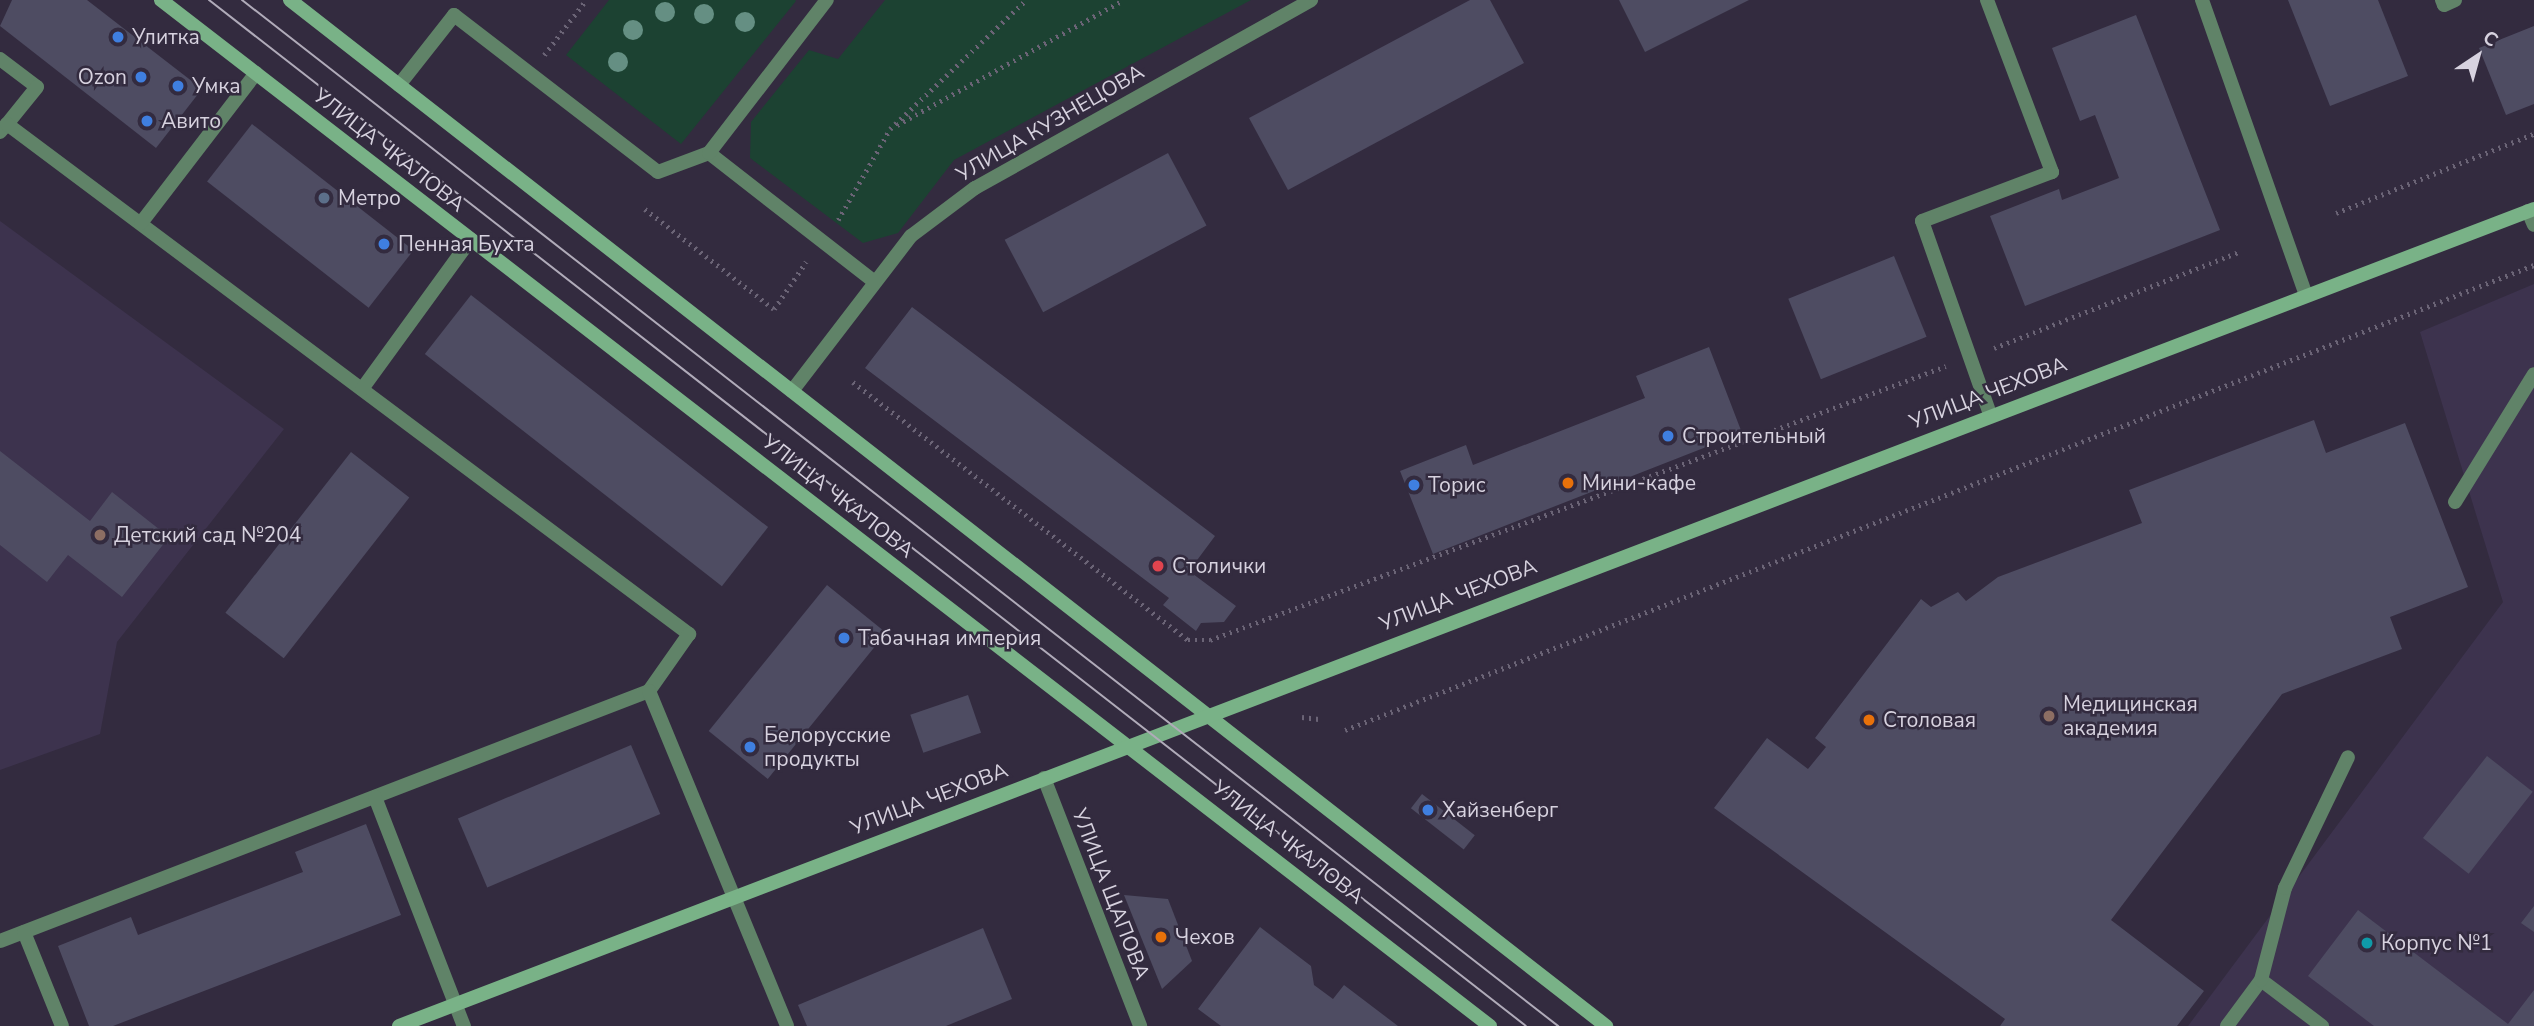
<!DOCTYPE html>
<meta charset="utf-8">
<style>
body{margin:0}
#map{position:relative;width:2534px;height:1026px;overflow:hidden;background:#332b3f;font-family:"Nunito Sans",sans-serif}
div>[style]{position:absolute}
.built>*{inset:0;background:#3d334e}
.green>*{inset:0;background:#1c4232}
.building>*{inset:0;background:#4e4c62;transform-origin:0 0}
.path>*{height:4.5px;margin-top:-2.25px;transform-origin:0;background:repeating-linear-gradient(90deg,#6b6476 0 2px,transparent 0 7px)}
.lane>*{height:14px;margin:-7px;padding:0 7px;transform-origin:7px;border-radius:7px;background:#608368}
.street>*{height:14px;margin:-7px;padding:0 7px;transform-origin:7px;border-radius:7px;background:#608368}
.secondary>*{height:14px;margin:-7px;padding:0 7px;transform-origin:7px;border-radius:7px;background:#79b287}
.tram>*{height:2px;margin:-1px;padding:0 1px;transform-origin:1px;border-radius:1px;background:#b0abb9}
.trees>*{width:20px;height:20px;margin:-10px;border-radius:50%;background:#658f83}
.dots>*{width:19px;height:19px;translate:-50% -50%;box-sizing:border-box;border:4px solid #332b3f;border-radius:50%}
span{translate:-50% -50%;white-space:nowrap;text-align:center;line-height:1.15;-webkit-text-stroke:5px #332b3f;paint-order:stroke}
.poi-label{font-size:21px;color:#d7d2df}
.left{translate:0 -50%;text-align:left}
.right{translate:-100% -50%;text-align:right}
.street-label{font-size:21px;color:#d7d2df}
.north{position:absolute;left:2443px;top:21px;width:70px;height:70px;-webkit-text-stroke:5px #332b3f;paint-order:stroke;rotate:36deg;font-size:19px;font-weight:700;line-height:28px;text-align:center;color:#d7d2df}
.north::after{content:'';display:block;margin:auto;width:24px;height:32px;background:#d7d2df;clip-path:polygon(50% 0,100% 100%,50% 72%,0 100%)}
</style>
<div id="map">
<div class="built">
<i style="clip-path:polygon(0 221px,284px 429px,117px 642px,100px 734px,0 770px)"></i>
<i style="clip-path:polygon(2534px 284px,2534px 1026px,2188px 1026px,2503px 602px,2420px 332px)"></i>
</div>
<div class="green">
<i style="clip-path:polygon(609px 0,795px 0,796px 1px,681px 144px,566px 55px)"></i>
<i style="clip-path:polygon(885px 0,1251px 0,954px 160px,898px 233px,863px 243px,750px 158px,751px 122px,809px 50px,838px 59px)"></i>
</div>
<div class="building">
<i style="clip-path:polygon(12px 0,87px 0,202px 89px,156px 148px,0 26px)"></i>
<i style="clip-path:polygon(1470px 0,1490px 0,1524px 63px,1288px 190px,1249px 118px)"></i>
<i style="clip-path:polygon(1619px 0,1749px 0,1645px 52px)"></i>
<i style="clip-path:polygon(2288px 0,2378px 0,2408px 76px,2330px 106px)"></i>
<i style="clip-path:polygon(2136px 15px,2220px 230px,2025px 306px,1990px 216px,2059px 189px,2062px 200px,2119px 178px,2095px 115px,2080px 121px,2052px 48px)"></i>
<i style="clip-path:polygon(2534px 26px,2534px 104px,2506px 115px,2479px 48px)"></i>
<i style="left:252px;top:124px;width:205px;height:73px;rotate:38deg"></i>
<i style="left:1168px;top:153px;width:82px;height:185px;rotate:62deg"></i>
<i style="left:1894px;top:256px;width:87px;height:114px;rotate:68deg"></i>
<i style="left:471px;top:295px;width:377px;height:75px;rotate:38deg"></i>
<i style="clip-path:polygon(912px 307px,1215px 536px,1189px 571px,1236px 606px,1224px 622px,1201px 623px,1196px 631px,1163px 605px,1169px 598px,865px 368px)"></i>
<i style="clip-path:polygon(1709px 347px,1742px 433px,1433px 554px,1400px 471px,1466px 445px,1473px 465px,1645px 398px,1636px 376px)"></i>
<i style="clip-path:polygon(2314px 420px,2326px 453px,2405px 423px,2468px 587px,2390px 617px,2402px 649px,2282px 694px,2111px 920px,2204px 991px,2177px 1026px,2000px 1026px,2005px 1019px,1714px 808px,1767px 738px,1808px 769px,1826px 747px,1815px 738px,1921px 599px,1931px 607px,1958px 592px,1966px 601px,1998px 577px,2142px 523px,2129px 490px)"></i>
<i style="clip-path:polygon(0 451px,90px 521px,112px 492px,169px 537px,122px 597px,68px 555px,47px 582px,0 545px)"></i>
<i style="left:351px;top:452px;width:74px;height:204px;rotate:38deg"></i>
<i style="left:827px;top:585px;width:76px;height:188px;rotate:39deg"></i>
<i style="left:968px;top:695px;width:40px;height:61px;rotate:71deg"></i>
<i style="left:631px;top:745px;width:75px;height:188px;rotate:67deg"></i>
<i style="left:2487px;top:756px;width:58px;height:104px;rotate:38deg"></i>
<i style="left:1422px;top:794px;width:67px;height:18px;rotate:38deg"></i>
<i style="clip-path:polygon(366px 824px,401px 915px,113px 1026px,89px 1026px,58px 946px,131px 917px,138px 935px,303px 872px,295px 852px)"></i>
<i style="clip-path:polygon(1124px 895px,1168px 899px,1192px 961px,1162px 989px)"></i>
<i style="clip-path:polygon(2534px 906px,2534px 932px,2521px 923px)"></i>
<i style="clip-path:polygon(2358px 910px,2508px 1024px,2534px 990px,2534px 1026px,2374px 1026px,2308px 976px)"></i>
<i style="clip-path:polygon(1260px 927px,1311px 966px,1314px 985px,1333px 999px,1344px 985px,1398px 1026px,1221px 1026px,1198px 1009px)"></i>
<i style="clip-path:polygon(983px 928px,1012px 999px,946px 1026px,807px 1026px,798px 1005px)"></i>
</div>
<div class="path">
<i style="left:544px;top:55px;width:69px;rotate:-52.6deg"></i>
<i style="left:897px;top:125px;width:258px;rotate:-28.9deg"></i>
<i style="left:645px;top:209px;width:163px;rotate:37.8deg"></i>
<i style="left:774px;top:309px;width:57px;rotate:-55.8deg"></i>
<i style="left:2336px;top:213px;width:213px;rotate:-21.8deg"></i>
<i style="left:838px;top:220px;width:105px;rotate:-60.3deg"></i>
<i style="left:890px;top:129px;width:187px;rotate:-43.5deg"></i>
<i style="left:1994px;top:348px;width:263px;rotate:-21.4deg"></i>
<i style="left:853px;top:382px;width:423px;rotate:37.6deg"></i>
<i style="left:1188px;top:640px;width:22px"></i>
<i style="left:1210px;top:640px;width:785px;rotate:-20.42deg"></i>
<i style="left:1302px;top:717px;width:17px;rotate:7deg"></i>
<i style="left:1345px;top:730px;width:1277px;rotate:-21.36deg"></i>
</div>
<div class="lane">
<i style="left:1987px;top:0;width:184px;rotate:69.3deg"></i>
<i style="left:2052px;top:172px;width:139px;rotate:159.3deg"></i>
<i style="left:1922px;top:221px;width:205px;rotate:70.6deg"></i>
<i style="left:2442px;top:0;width:5px;rotate:68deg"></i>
<i style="left:2444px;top:5px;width:12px;rotate:-24deg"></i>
<i style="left:0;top:59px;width:46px;rotate:37.1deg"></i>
<i style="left:37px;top:87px;width:48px;rotate:129deg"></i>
<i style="left:399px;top:85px;width:89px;rotate:-51.8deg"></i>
<i style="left:454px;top:15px;width:257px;rotate:37.6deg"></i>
<i style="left:658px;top:172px;width:54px;rotate:-20.4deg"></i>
<i style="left:709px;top:153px;width:210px;rotate:37.9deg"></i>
<i style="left:0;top:132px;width:11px;rotate:-49deg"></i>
<i style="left:7px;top:124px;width:852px;rotate:36.79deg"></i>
<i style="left:689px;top:634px;width:70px;rotate:125.1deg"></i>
<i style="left:649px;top:691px;width:695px;rotate:158.93deg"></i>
<i style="left:709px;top:153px;width:193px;rotate:-52.4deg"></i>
<i style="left:2528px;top:211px;width:15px;rotate:67deg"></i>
<i style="left:141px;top:223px;width:189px;rotate:-52.5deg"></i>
<i style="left:362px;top:389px;width:185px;rotate:-54deg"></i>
<i style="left:2455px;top:502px;width:150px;rotate:-58.3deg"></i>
<i style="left:649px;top:691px;width:362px;rotate:67.6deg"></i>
<i style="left:375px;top:797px;width:246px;rotate:68.8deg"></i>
<i style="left:24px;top:932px;width:101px;rotate:68deg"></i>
<i style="left:2227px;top:1026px;width:57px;rotate:-53.5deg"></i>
<i style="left:2322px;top:1026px;width:76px;rotate:-143deg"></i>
<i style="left:2261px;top:980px;width:95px;rotate:-75.4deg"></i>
<i style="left:2285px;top:888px;width:145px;rotate:-64.3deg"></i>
</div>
<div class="street">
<i style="left:2202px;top:0;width:313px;rotate:70.6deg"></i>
<i style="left:792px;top:391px;width:195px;rotate:-52.5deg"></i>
<i style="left:911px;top:236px;width:80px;rotate:-36.9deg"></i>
<i style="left:975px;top:188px;width:385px;rotate:-29.2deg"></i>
<i style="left:1044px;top:778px;width:266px;rotate:68.8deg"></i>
</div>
<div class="secondary">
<i style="left:161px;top:0;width:1679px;rotate:37.67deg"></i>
<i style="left:290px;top:0;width:1669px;rotate:37.94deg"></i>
<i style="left:399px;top:1026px;width:2286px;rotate:-20.94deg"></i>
</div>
<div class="tram">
<i style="left:209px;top:0;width:1669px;rotate:37.92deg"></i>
<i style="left:242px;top:0;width:1669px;rotate:37.94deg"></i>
</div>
<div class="trees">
<i style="left:665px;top:12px"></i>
<i style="left:704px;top:14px"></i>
<i style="left:745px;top:22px"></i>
<i style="left:633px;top:30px"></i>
<i style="left:618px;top:62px"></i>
</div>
<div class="dots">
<i style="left:118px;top:37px;background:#3f7fe0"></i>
<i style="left:141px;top:77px;background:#3f7fe0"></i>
<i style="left:178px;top:86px;background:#3f7fe0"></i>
<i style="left:147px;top:121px;background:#3f7fe0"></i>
<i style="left:324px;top:198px;background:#5c6f8a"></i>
<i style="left:384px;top:244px;background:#3f7fe0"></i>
<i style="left:1668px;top:436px;background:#3f7fe0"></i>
<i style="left:1568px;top:483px;background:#e8710a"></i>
<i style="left:1414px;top:485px;background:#3f7fe0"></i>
<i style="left:100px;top:535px;background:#8d6e63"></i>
<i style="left:1158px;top:566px;background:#e0444e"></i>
<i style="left:844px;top:638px;background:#3f7fe0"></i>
<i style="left:2049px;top:716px;background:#8d6e63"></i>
<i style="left:1869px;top:720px;background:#e8710a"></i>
<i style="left:750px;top:747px;background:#3f7fe0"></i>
<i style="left:1428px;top:810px;background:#3f7fe0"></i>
<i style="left:1161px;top:937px;background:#e8710a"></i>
<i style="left:2367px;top:943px;background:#0f9aa8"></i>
</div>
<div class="poi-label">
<span class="left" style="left:132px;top:37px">Улитка</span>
<span class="right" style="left:127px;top:77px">Ozon</span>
<span class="left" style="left:192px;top:86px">Умка</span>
<span class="left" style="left:161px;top:121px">Авито</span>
<span class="left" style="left:338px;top:198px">Метро</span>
<span class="left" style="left:398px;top:244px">Пенная Бухта</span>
<span class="left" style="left:1682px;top:436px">Строительный</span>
<span class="left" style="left:1582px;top:483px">Мини-кафе</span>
<span class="left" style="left:1428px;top:485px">Торис</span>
<span class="left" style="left:114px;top:535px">Детский сад №204</span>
<span class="left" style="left:1172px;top:566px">Столички</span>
<span class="left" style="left:858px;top:638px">Табачная империя</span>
<span class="left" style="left:2063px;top:716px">Медицинская<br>академия</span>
<span class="left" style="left:1883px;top:720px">Столовая</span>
<span class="left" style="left:764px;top:747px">Белорусские<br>продукты</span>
<span class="left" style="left:1442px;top:810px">Хайзенберг</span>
<span class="left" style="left:1175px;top:937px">Чехов</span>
<span class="left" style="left:2381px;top:943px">Корпус №1</span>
</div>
<div class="street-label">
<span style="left:1050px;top:123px;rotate:-30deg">УЛИЦА КУЗНЕЦОВА</span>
<span style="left:389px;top:150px;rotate:38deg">УЛИЦА ЧКАЛОВА</span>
<span style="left:1988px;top:393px;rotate:-21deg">УЛИЦА ЧЕХОВА</span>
<span style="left:838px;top:496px;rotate:38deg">УЛИЦА ЧКАЛОВА</span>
<span style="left:1458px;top:595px;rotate:-21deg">УЛИЦА ЧЕХОВА</span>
<span style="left:929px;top:799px;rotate:-21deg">УЛИЦА ЧЕХОВА</span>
<span style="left:1288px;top:842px;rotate:38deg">УЛИЦА ЧКАЛОВА</span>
<span style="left:1111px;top:894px;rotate:69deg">УЛИЦА ЩАПОВА</span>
</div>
<div class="north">С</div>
</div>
